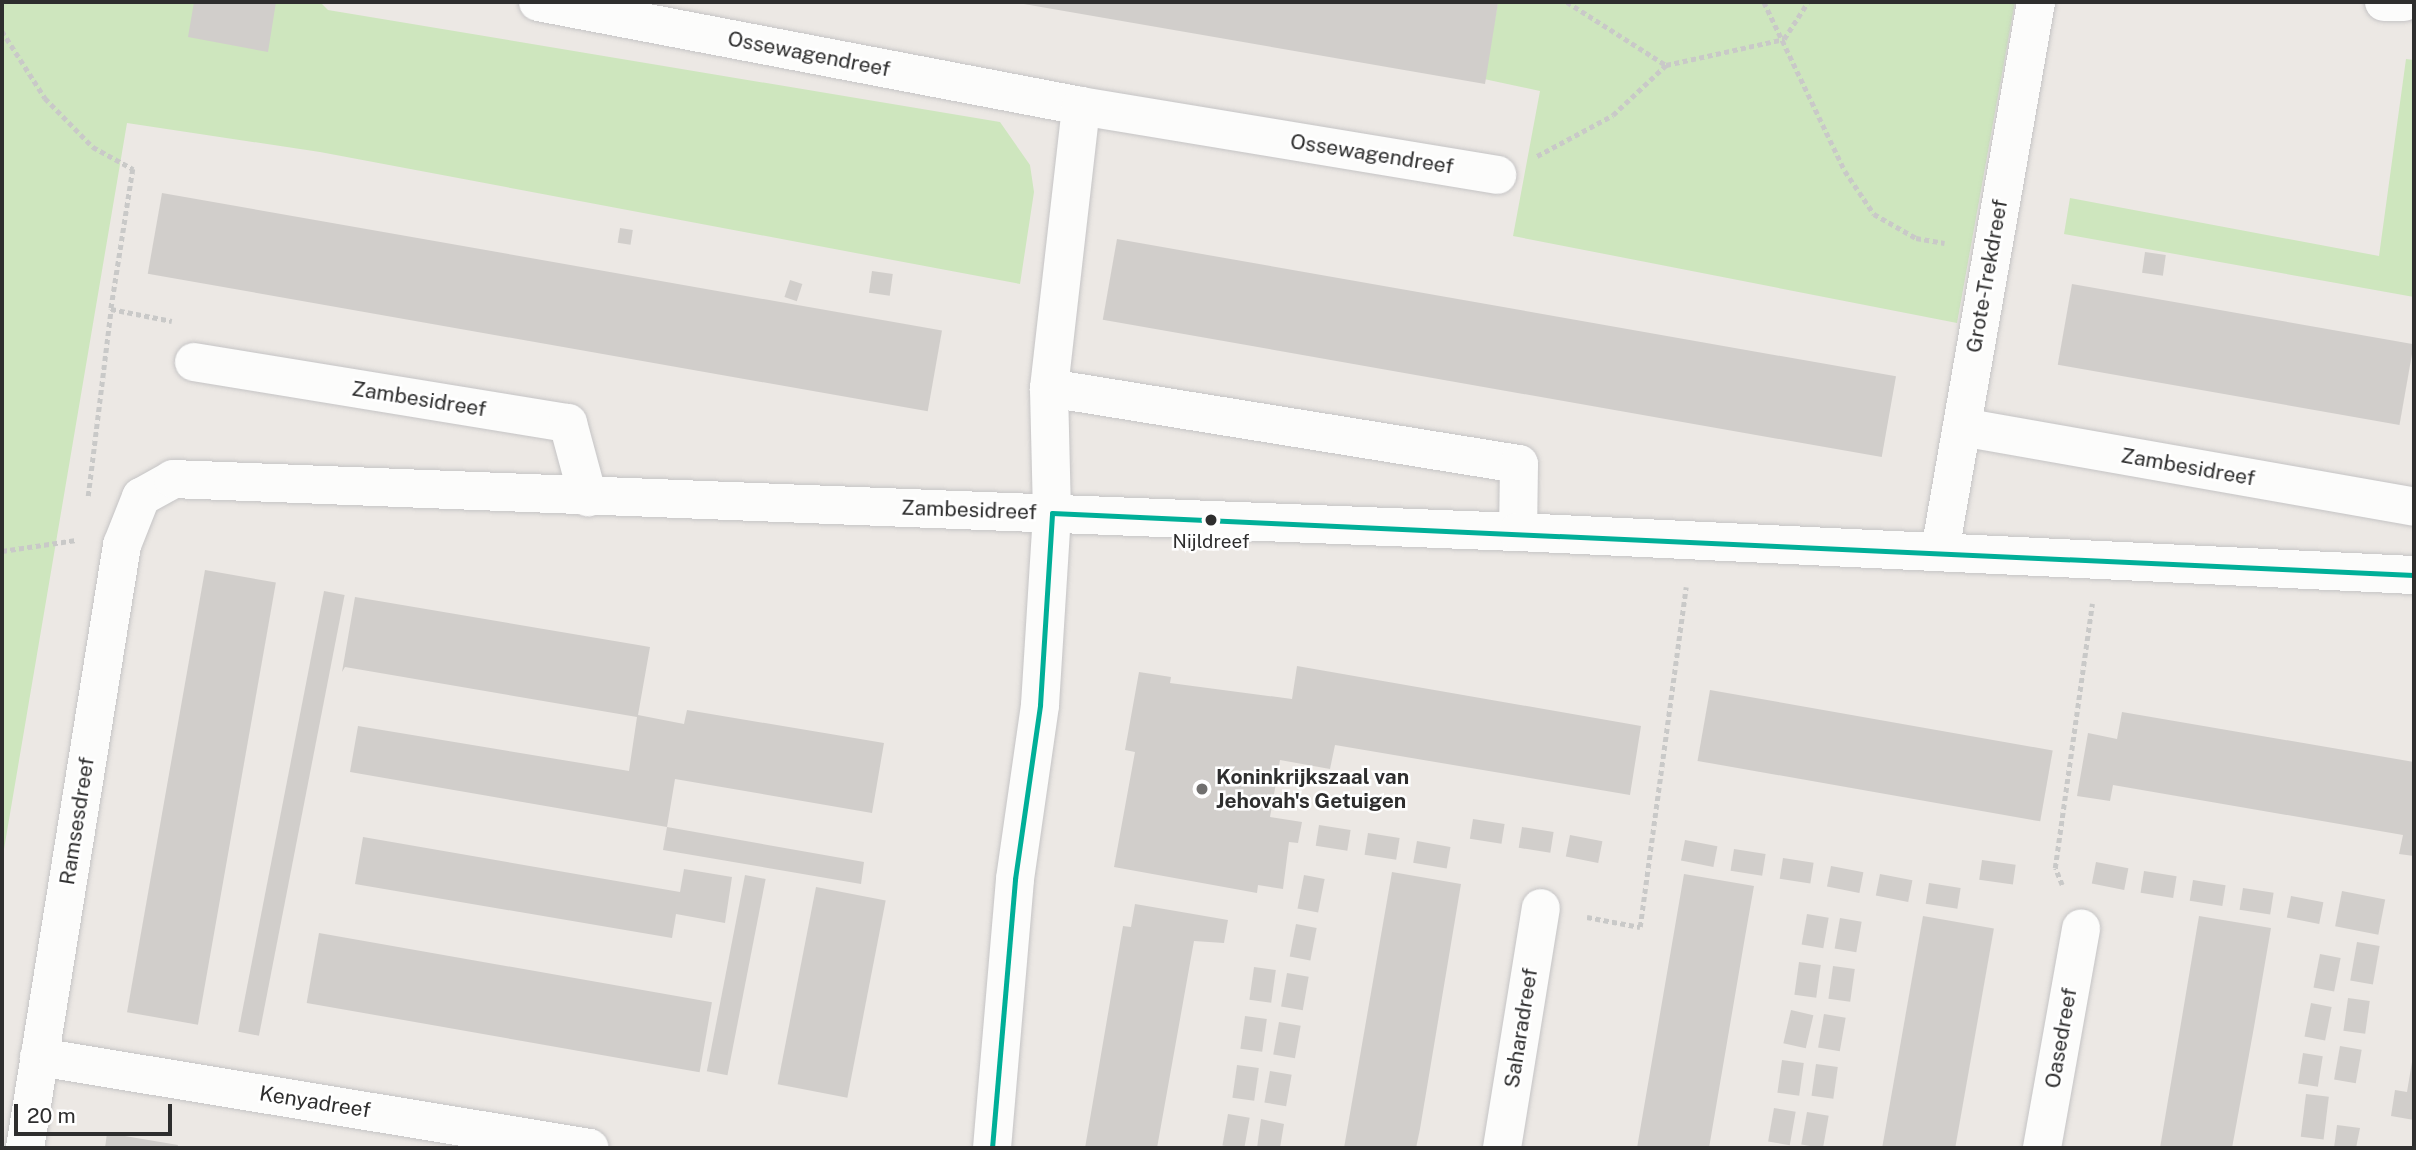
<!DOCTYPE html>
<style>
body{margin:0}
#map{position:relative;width:2416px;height:1150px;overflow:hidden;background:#ece8e4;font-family:"Public Sans",sans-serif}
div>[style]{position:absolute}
.green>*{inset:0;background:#cee6be}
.building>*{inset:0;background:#d1cecb;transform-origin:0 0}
.path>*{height:4.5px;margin-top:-2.25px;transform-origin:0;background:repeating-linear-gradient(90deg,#c9c9c8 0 5px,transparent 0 8.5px)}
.roads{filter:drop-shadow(0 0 2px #c5c4c5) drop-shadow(0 0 2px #c5c4c5)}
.minor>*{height:38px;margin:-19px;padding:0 19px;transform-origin:19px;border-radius:19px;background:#fcfcfb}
.bus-1>*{height:5px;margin:-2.5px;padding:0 2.5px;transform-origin:2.5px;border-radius:2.5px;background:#00af98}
.dots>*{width:19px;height:19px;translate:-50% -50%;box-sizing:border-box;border:4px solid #fff;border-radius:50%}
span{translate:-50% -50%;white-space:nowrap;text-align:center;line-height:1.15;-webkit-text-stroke:5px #fff;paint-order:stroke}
.bus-label{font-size:19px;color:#2e2e2e}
.street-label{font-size:21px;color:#2e2e2e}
.poi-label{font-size:21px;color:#2e2e2e;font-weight:700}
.left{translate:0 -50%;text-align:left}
.frame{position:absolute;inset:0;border:4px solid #2e2e2e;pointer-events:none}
.scale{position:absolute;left:14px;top:1104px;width:158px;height:32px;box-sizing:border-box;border:4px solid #2e2e2e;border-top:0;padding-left:9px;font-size:21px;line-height:24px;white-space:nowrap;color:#2e2e2e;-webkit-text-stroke:5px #fff;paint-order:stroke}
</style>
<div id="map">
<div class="green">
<i style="clip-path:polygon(2px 2px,320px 2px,328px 10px,1000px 122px,1030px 165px,1034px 192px,1020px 284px,320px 152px,127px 123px,2px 861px)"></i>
<i style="clip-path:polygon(1498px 2px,2015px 2px,1957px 323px,1513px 236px,1540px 91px,1484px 79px)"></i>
<i style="clip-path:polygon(2406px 59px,2414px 60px,2414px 297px,2064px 234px,2070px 198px,2379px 256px)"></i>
</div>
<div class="building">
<i style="clip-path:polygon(194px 2px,276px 2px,268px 52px,188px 37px)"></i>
<i style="clip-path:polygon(1490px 2px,1498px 3px,1485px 84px,1018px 3px)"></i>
<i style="left:162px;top:193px;width:792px;height:82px;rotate:10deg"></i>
<i style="left:620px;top:228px;width:13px;height:15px;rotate:9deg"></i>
<i style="left:1117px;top:239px;width:791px;height:82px;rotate:10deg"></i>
<i style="left:2145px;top:252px;width:21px;height:21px;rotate:8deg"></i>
<i style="left:872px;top:271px;width:21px;height:22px;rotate:8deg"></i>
<i style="left:790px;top:280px;width:13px;height:18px;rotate:18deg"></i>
<i style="left:2072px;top:284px;width:347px;height:82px;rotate:10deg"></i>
<i style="left:205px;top:570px;width:72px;height:449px;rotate:10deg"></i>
<i style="left:324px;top:591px;width:21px;height:449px;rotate:11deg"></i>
<i style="clip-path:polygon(355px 597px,650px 647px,638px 715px,684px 724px,687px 710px,884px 743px,872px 813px,675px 779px,667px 827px,864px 862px,861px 884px,663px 850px,667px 827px,350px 772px,358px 726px,629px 771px,637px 717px,345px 667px,342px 672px)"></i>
<i style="clip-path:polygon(1297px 666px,1641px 726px,1630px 795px,1335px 745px,1330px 769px,1280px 760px,1270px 817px,1302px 822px,1298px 843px,1289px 842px,1283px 889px,1258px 885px,1257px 893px,1114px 867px,1135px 752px,1125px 750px,1139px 672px,1171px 677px,1170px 683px,1292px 699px)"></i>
<i style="left:1710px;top:690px;width:348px;height:72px;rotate:10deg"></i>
<i style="clip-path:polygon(2122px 712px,2414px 762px,2414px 856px,2399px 854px,2403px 835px,2113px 785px,2110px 801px,2077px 796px,2088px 733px,2117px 739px)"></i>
<i style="left:1473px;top:819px;width:32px;height:20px;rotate:9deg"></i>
<i style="left:1319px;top:825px;width:32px;height:21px;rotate:9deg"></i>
<i style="left:1522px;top:827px;width:32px;height:21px;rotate:9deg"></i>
<i style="left:1368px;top:833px;width:32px;height:22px;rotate:9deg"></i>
<i style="left:1570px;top:835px;width:33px;height:22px;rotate:11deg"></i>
<i style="clip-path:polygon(363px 837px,680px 892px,684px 869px,732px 877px,725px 923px,676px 914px,672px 938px,355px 884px)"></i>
<i style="left:1685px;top:840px;width:33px;height:21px;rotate:11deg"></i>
<i style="left:1417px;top:841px;width:34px;height:22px;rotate:10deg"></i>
<i style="left:1734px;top:849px;width:32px;height:22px;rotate:9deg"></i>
<i style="left:1783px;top:858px;width:31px;height:21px;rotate:9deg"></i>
<i style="left:1982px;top:860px;width:34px;height:20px;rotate:8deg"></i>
<i style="left:2096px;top:862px;width:33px;height:22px;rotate:11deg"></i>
<i style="left:1831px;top:866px;width:33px;height:21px;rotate:11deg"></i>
<i style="left:2144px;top:871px;width:33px;height:22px;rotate:9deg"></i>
<i style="clip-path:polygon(1392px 872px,1461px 884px,1420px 1129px,1416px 1148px,1344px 1148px)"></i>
<i style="clip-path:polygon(1684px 874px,1754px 886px,1745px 937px,1709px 1148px,1637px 1148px)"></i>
<i style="left:1880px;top:874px;width:33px;height:22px;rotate:11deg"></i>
<i style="left:745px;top:875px;width:21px;height:200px;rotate:11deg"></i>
<i style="left:1304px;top:875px;width:21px;height:34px;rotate:11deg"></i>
<i style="left:2193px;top:880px;width:33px;height:21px;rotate:9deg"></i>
<i style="left:1929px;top:883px;width:32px;height:21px;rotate:9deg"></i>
<i style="left:816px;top:887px;width:71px;height:201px;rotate:11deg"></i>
<i style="left:2243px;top:888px;width:31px;height:22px;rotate:9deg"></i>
<i style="left:2342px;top:891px;width:44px;height:36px;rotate:11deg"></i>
<i style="left:2291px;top:896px;width:33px;height:22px;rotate:11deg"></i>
<i style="clip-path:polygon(1135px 904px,1228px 920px,1224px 943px,1194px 941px,1157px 1148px,1085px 1148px,1123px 926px,1131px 927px)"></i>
<i style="left:1807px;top:914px;width:22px;height:31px;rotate:10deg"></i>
<i style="left:1923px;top:916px;width:72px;height:235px;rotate:10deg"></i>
<i style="clip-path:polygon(2199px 916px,2271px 928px,2254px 1027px,2232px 1148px,2160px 1148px)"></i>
<i style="left:1840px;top:918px;width:22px;height:31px;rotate:10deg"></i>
<i style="left:1296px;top:924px;width:21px;height:33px;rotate:11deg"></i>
<i style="left:319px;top:933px;width:399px;height:71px;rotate:10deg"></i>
<i style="left:2357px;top:942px;width:23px;height:39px;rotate:10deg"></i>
<i style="left:2320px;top:954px;width:21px;height:34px;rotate:11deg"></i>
<i style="left:1799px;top:962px;width:22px;height:33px;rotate:8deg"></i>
<i style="left:1833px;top:966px;width:22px;height:33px;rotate:8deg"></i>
<i style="left:1254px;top:967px;width:22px;height:33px;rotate:8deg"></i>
<i style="left:1287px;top:973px;width:22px;height:34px;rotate:10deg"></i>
<i style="left:2348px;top:998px;width:22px;height:33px;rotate:8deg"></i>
<i style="left:2311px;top:1003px;width:21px;height:34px;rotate:11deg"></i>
<i style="left:1791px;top:1010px;width:23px;height:34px;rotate:13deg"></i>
<i style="left:1824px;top:1014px;width:22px;height:34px;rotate:10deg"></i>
<i style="left:1245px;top:1016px;width:22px;height:33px;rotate:8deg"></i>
<i style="left:1279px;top:1022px;width:22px;height:33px;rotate:10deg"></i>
<i style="left:2340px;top:1046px;width:22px;height:34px;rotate:10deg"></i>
<i style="left:2303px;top:1053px;width:20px;height:31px;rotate:9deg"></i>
<i style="clip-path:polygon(2413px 1056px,2414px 1120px,2391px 1116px,2395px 1090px,2407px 1092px)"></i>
<i style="left:1782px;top:1060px;width:22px;height:33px;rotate:8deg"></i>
<i style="left:1816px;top:1064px;width:22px;height:32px;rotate:8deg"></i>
<i style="left:1237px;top:1065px;width:22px;height:33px;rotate:8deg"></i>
<i style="left:1270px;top:1071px;width:22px;height:32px;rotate:10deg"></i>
<i style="left:2306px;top:1094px;width:23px;height:43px;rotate:7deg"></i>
<i style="left:1774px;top:1108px;width:22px;height:34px;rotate:10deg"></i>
<i style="left:1807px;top:1112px;width:22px;height:33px;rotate:10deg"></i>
<i style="left:1228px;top:1114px;width:22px;height:32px;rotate:10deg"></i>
<i style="clip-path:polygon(1261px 1119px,1284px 1124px,1280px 1148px,1257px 1148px)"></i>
<i style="clip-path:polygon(2337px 1125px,2360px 1128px,2356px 1148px,2334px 1148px)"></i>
<i style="clip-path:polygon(107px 1133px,178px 1145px,177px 1148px,105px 1148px)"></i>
</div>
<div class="path">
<i style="left:1567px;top:2px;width:117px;rotate:32.5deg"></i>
<i style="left:1666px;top:65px;width:121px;rotate:-12.4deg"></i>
<i style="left:1784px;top:39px;width:44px;rotate:-57deg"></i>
<i style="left:1764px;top:2px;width:187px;rotate:64.4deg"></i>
<i style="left:1845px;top:171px;width:52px;rotate:56deg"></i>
<i style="left:1874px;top:214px;width:48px;rotate:29.7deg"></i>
<i style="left:1916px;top:238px;width:29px;rotate:10deg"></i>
<i style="left:2px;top:31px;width:80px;rotate:57.3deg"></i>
<i style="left:45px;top:98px;width:69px;rotate:45.6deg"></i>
<i style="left:93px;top:147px;width:46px;rotate:28.8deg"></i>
<i style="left:133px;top:169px;width:142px;rotate:98.9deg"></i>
<i style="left:111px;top:309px;width:62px;rotate:11.1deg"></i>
<i style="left:1537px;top:156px;width:86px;rotate:-28.3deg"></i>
<i style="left:1613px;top:115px;width:73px;rotate:-43.3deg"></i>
<i style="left:88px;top:496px;width:188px;rotate:-83deg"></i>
<i style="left:2px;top:551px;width:75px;rotate:-8.5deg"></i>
<i style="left:2062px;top:885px;width:18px;rotate:-112deg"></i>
<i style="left:2055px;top:868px;width:267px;rotate:-82deg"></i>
<i style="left:1587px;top:917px;width:54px;rotate:10.7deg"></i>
<i style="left:1640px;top:927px;width:343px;rotate:-82.3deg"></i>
</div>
<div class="roads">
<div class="minor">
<i style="left:538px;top:2px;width:553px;rotate:10.84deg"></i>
<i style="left:1081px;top:106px;width:422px;rotate:9.4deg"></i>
<i style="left:2384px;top:2px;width:20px"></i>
<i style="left:194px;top:362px;width:379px;rotate:9.3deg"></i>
<i style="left:568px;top:423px;width:77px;rotate:74.9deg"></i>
<i style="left:1049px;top:388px;width:476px;rotate:9.2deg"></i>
<i style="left:1519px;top:464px;width:68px;rotate:90.8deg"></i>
<i style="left:1962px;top:427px;width:459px;rotate:10deg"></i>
<i style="left:1940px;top:551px;width:557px;rotate:-80.08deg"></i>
<i style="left:39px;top:1057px;width:558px;rotate:9.38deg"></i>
<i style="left:25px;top:1148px;width:611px;rotate:-80.86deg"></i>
<i style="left:122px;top:545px;width:52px;rotate:-68.4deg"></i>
<i style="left:141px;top:497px;width:37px;rotate:-29deg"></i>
<i style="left:173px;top:479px;width:1346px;rotate:2.26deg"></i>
<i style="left:1518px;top:532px;width:897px;rotate:2.75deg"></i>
<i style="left:992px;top:1148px;width:270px;rotate:-85.1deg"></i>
<i style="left:1015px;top:879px;width:176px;rotate:-81.8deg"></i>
<i style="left:1040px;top:705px;width:192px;rotate:-86.4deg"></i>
<i style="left:1052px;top:513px;width:125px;rotate:-91.4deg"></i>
<i style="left:1049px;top:388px;width:284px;rotate:-83.5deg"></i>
<i style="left:1502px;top:1148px;width:243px;rotate:-80.8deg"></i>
<i style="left:2042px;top:1148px;width:223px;rotate:-79.9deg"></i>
</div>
</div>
<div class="bus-1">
<i style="left:1052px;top:513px;width:1363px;rotate:2.61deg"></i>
<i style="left:992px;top:1148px;width:270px;rotate:-85.1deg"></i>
<i style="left:1015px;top:879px;width:176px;rotate:-81.8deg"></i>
<i style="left:1040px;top:705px;width:192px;rotate:-86.4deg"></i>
</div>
<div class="dots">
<i style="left:1211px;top:520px;background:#2e2e2e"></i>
<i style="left:1202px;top:789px;background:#706f6e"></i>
</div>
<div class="bus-label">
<span style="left:1211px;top:542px">Nijldreef</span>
</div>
<div class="street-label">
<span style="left:809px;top:54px;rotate:11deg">Ossewagendreef</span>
<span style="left:1372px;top:154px;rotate:9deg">Ossewagendreef</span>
<span style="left:1987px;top:276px;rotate:-80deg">Grote-Trekdreef</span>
<span style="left:419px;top:399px;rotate:9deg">Zambesidreef</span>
<span style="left:2188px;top:467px;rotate:10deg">Zambesidreef</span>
<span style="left:969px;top:510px;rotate:2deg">Zambesidreef</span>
<span style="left:77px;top:821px;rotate:-81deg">Ramsesdreef</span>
<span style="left:1521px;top:1028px;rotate:-81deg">Saharadreef</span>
<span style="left:2061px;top:1038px;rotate:-80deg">Oasedreef</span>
<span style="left:315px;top:1102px;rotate:9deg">Kenyadreef</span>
</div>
<div class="poi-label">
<span class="left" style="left:1216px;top:789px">Koninkrijkszaal van<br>Jehovah's Getuigen</span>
</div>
<div class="frame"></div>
<div class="scale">20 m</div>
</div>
